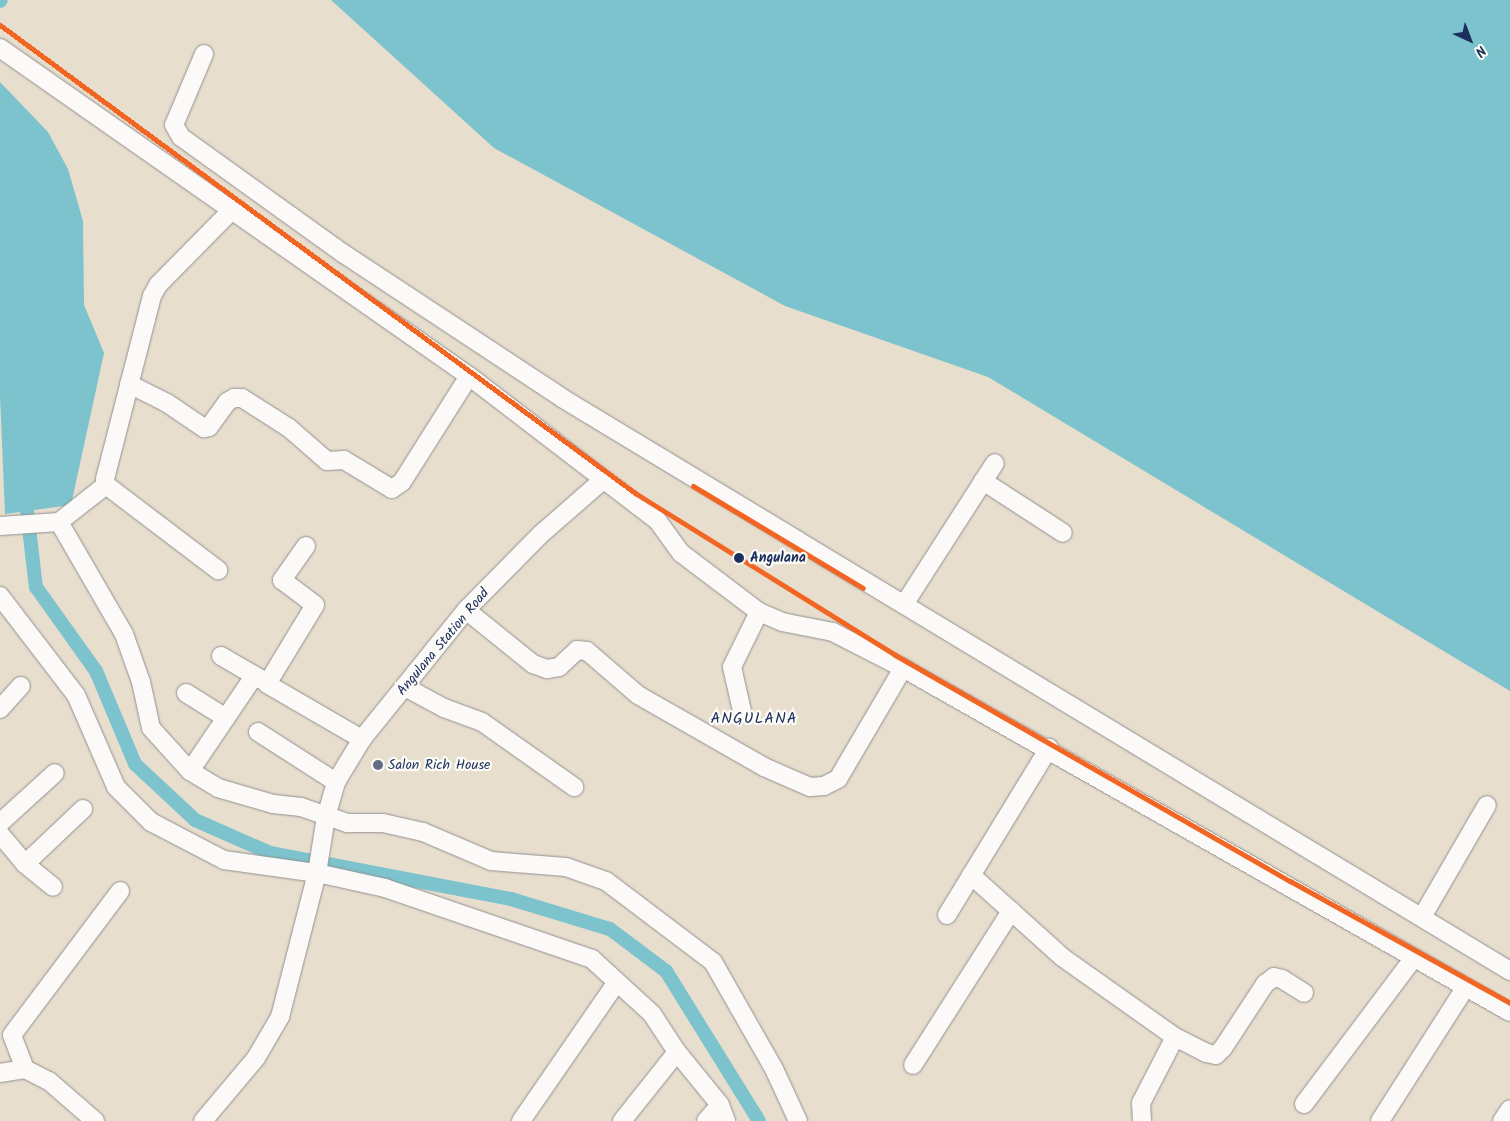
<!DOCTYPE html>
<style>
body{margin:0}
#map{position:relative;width:1510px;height:1121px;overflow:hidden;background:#e8dece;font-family:Kalam,sans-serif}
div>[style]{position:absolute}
.water>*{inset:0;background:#7cc3cd}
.canal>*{height:14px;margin:-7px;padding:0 7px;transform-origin:7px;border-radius:7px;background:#7cc3cd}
.roads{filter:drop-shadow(0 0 1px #929090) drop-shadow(0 0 1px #929090)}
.minor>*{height:18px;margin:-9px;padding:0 9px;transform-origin:9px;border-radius:9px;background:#fcfaf8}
.rail-1>*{height:5px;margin:-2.5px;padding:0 2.5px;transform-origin:2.5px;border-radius:2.5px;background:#f26522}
.dots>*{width:14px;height:14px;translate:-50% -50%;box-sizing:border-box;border:2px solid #fdfcf7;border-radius:50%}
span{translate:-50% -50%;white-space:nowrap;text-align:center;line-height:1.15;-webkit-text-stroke:4.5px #fdfcf7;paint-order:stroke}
.stop-label{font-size:14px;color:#1b2f5e;font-weight:700}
.left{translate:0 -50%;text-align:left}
.street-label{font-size:14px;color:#1b2f5e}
.poi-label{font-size:14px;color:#1b2f5e}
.quarter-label{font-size:16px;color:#1b2f5e;letter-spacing:1px}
.north{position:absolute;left:1445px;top:15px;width:50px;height:50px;-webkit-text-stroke:4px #fdfcf7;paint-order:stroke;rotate:137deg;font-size:14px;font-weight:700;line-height:20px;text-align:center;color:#1b2f5e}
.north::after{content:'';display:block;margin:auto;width:18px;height:22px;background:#1b2f5e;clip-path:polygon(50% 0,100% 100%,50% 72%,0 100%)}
</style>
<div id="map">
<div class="water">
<i style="clip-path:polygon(331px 0,1510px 0,1510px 691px,988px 377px,785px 306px,494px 148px)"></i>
<i style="clip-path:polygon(0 82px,48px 132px,68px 169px,83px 221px,84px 305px,104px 353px,71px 505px,5px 514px,0 396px)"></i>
</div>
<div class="canal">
<i style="left:0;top:1px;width:1px;rotate:-45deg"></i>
<i style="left:25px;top:494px;width:94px;rotate:83.3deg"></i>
<i style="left:36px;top:587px;width:103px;rotate:54.5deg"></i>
<i style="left:96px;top:671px;width:101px;rotate:67.2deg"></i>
<i style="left:135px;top:764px;width:82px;rotate:43deg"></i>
<i style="left:195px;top:820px;width:82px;rotate:23.7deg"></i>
<i style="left:270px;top:853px;width:245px;rotate:10.8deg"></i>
<i style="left:511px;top:899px;width:103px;rotate:16.9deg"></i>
<i style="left:610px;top:929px;width:70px;rotate:36.9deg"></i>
<i style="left:666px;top:971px;width:176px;rotate:58.2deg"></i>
</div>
<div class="roads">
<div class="minor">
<i style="left:0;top:48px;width:572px;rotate:34.97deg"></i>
<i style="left:469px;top:376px;width:237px;rotate:37.5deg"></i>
<i style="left:657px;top:520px;width:41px;rotate:54deg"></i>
<i style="left:681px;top:553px;width:98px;rotate:37.1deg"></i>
<i style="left:759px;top:612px;width:25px;rotate:23deg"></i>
<i style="left:782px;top:622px;width:52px;rotate:11.1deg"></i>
<i style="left:833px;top:632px;width:79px;rotate:27.2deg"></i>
<i style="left:903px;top:668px;width:698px;rotate:29.54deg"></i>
<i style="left:204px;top:54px;width:77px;rotate:112.9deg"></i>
<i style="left:174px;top:125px;width:14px;rotate:60deg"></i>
<i style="left:181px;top:137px;width:201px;rotate:35.7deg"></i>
<i style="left:344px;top:254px;width:261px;rotate:33.4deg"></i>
<i style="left:562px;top:398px;width:1108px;rotate:31.15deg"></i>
<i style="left:129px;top:384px;width:42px;rotate:26.6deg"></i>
<i style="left:167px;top:403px;width:45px;rotate:34deg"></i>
<i style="left:204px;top:428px;width:5px;rotate:-11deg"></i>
<i style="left:209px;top:427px;width:31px;rotate:-54deg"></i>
<i style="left:227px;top:402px;width:8px;rotate:-30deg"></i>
<i style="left:234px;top:398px;width:8px"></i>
<i style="left:242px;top:398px;width:56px;rotate:32.6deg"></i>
<i style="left:289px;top:428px;width:50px;rotate:41deg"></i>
<i style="left:327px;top:461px;width:17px;rotate:-3deg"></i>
<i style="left:344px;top:460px;width:56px;rotate:31.1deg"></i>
<i style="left:392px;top:489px;width:12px;rotate:-35deg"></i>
<i style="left:402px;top:482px;width:125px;rotate:-57.7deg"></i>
<i style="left:983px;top:481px;width:95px;rotate:33deg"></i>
<i style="left:106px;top:485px;width:141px;rotate:37.2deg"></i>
<i style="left:59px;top:522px;width:129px;rotate:59.9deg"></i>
<i style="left:124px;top:634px;width:51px;rotate:70.5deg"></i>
<i style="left:141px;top:682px;width:47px;rotate:77.7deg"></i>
<i style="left:151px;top:728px;width:58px;rotate:47.8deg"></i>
<i style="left:190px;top:771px;width:33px;rotate:31deg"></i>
<i style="left:218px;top:788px;width:57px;rotate:16.2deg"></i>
<i style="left:273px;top:804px;width:28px;rotate:6deg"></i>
<i style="left:301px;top:807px;width:49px;rotate:19.2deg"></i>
<i style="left:347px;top:823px;width:36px"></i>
<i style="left:383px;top:823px;width:41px;rotate:12.7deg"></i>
<i style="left:423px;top:832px;width:74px;rotate:23.1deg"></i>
<i style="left:491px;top:861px;width:75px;rotate:4.6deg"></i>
<i style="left:566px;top:867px;width:42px;rotate:19.3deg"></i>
<i style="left:606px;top:881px;width:134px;rotate:37.1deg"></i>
<i style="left:713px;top:962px;width:123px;rotate:60.3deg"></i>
<i style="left:774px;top:1069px;width:57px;rotate:65.2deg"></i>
<i style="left:0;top:526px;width:59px;rotate:-3.9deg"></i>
<i style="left:59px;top:522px;width:60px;rotate:-38.2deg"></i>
<i style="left:106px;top:485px;width:6px;rotate:-99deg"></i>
<i style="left:105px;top:479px;width:189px;rotate:-75.6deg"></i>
<i style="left:152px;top:296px;width:13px;rotate:-61deg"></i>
<i style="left:158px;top:285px;width:107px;rotate:-45.4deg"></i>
<i style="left:306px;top:546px;width:42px;rotate:125.2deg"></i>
<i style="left:282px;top:580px;width:41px;rotate:37.1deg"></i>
<i style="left:315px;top:605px;width:92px;rotate:121.3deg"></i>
<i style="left:267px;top:684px;width:110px;rotate:30.1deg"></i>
<i style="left:0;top:596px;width:125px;rotate:52.5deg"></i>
<i style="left:76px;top:695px;width:100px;rotate:66.5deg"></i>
<i style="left:116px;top:787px;width:49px;rotate:45deg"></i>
<i style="left:151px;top:822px;width:82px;rotate:27.5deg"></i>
<i style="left:224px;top:860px;width:94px;rotate:8deg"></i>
<i style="left:317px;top:873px;width:70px;rotate:12.4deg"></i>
<i style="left:385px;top:888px;width:219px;rotate:18.9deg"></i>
<i style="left:592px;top:959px;width:81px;rotate:42.5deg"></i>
<i style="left:652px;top:1014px;width:45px;rotate:56.7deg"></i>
<i style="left:677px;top:1052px;width:68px;rotate:50.9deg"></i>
<i style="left:720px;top:1105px;width:17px;rotate:69deg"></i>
<i style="left:905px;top:603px;width:166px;rotate:-57.3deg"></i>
<i style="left:466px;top:610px;width:86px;rotate:38.9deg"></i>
<i style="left:533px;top:664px;width:15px;rotate:20deg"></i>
<i style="left:547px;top:669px;width:12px;rotate:-9deg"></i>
<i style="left:559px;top:667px;width:25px;rotate:-43deg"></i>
<i style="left:577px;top:650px;width:10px;rotate:6deg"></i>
<i style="left:587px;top:651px;width:67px;rotate:40.8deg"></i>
<i style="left:638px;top:695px;width:145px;rotate:29.7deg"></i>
<i style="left:764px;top:767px;width:50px;rotate:23.5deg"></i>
<i style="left:810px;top:787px;width:14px;rotate:-4deg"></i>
<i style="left:824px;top:786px;width:16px;rotate:-27deg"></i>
<i style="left:838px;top:779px;width:129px;rotate:-59.6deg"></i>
<i style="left:221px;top:656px;width:50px;rotate:30.2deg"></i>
<i style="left:405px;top:687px;width:44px;rotate:28.3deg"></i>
<i style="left:444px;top:708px;width:40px;rotate:20.2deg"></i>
<i style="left:482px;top:722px;width:113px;rotate:35.2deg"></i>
<i style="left:186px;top:693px;width:47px;rotate:32deg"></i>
<i style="left:0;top:709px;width:31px;rotate:-48deg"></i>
<i style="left:742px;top:711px;width:45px;rotate:-102.8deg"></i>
<i style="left:732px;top:667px;width:61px;rotate:-63.9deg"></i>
<i style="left:258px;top:732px;width:93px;rotate:32.7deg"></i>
<i style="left:190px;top:771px;width:115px;rotate:-56deg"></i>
<i style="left:0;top:823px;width:74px;rotate:-42.3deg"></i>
<i style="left:0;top:834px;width:39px;rotate:50deg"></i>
<i style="left:25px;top:864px;width:36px;rotate:39deg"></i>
<i style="left:25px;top:864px;width:80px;rotate:-43.5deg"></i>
<i style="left:971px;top:875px;width:122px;rotate:42deg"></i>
<i style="left:1062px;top:957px;width:138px;rotate:35.3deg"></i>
<i style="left:1175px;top:1037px;width:35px;rotate:27deg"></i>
<i style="left:1206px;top:1053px;width:10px;rotate:11deg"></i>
<i style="left:1216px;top:1055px;width:10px;rotate:-45deg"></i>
<i style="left:1223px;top:1048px;width:77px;rotate:-56.7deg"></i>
<i style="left:1265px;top:984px;width:11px;rotate:-38deg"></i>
<i style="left:1274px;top:977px;width:8px;rotate:14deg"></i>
<i style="left:1282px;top:979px;width:26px;rotate:32deg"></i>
<i style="left:947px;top:915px;width:196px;rotate:-58.6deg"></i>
<i style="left:1422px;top:917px;width:129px;rotate:-59.9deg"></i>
<i style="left:913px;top:1065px;width:183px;rotate:-57.5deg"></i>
<i style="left:25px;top:1069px;width:36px;rotate:-111deg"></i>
<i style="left:12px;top:1035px;width:180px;rotate:-53.1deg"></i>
<i style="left:0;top:1073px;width:25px;rotate:-9deg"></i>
<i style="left:25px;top:1069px;width:27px;rotate:27deg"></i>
<i style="left:49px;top:1081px;width:61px;rotate:41deg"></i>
<i style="left:1304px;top:1104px;width:180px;rotate:-53.1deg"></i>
<i style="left:203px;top:1121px;width:82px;rotate:-49.9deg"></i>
<i style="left:256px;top:1058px;width:48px;rotate:-59.7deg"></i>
<i style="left:280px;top:1017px;width:149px;rotate:-75.6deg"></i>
<i style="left:317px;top:873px;width:57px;rotate:-80.9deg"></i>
<i style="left:326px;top:817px;width:36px;rotate:-74deg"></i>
<i style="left:336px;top:782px;width:50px;rotate:-58.8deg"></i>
<i style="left:362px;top:739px;width:166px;rotate:-51.1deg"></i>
<i style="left:466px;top:610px;width:107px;rotate:-45.4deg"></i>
<i style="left:541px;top:534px;width:82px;rotate:-41.1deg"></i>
<i style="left:521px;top:1121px;width:169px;rotate:-55.4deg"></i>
<i style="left:622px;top:1121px;width:88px;rotate:-51.4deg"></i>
<i style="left:706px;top:1121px;width:21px;rotate:-49deg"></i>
<i style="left:1142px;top:1121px;width:18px;rotate:-93deg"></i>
<i style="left:1141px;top:1103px;width:74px;rotate:-62.7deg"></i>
<i style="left:1380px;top:1121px;width:158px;rotate:-57.4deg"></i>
<i style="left:1502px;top:1121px;width:14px;rotate:-56deg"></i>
</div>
</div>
<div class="rail-1">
<i style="left:0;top:25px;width:789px;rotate:36.39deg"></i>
<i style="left:635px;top:493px;width:306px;rotate:31.9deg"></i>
<i style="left:895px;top:655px;width:455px;rotate:29.8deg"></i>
<i style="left:1290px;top:881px;width:252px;rotate:29deg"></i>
<i style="left:693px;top:486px;width:198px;rotate:31deg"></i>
</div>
<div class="dots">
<i style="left:739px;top:558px;background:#1b2f5e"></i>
<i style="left:378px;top:765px;background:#636c85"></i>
</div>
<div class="stop-label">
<span class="left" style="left:750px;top:558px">Angulana</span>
</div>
<div class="street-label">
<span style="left:443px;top:642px;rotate:-50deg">Angulana Station Road</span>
</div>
<div class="poi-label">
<span class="left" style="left:388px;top:765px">Salon Rich House</span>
</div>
<div class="quarter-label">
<span style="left:754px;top:719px">ANGULANA</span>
</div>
<div class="north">N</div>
</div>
